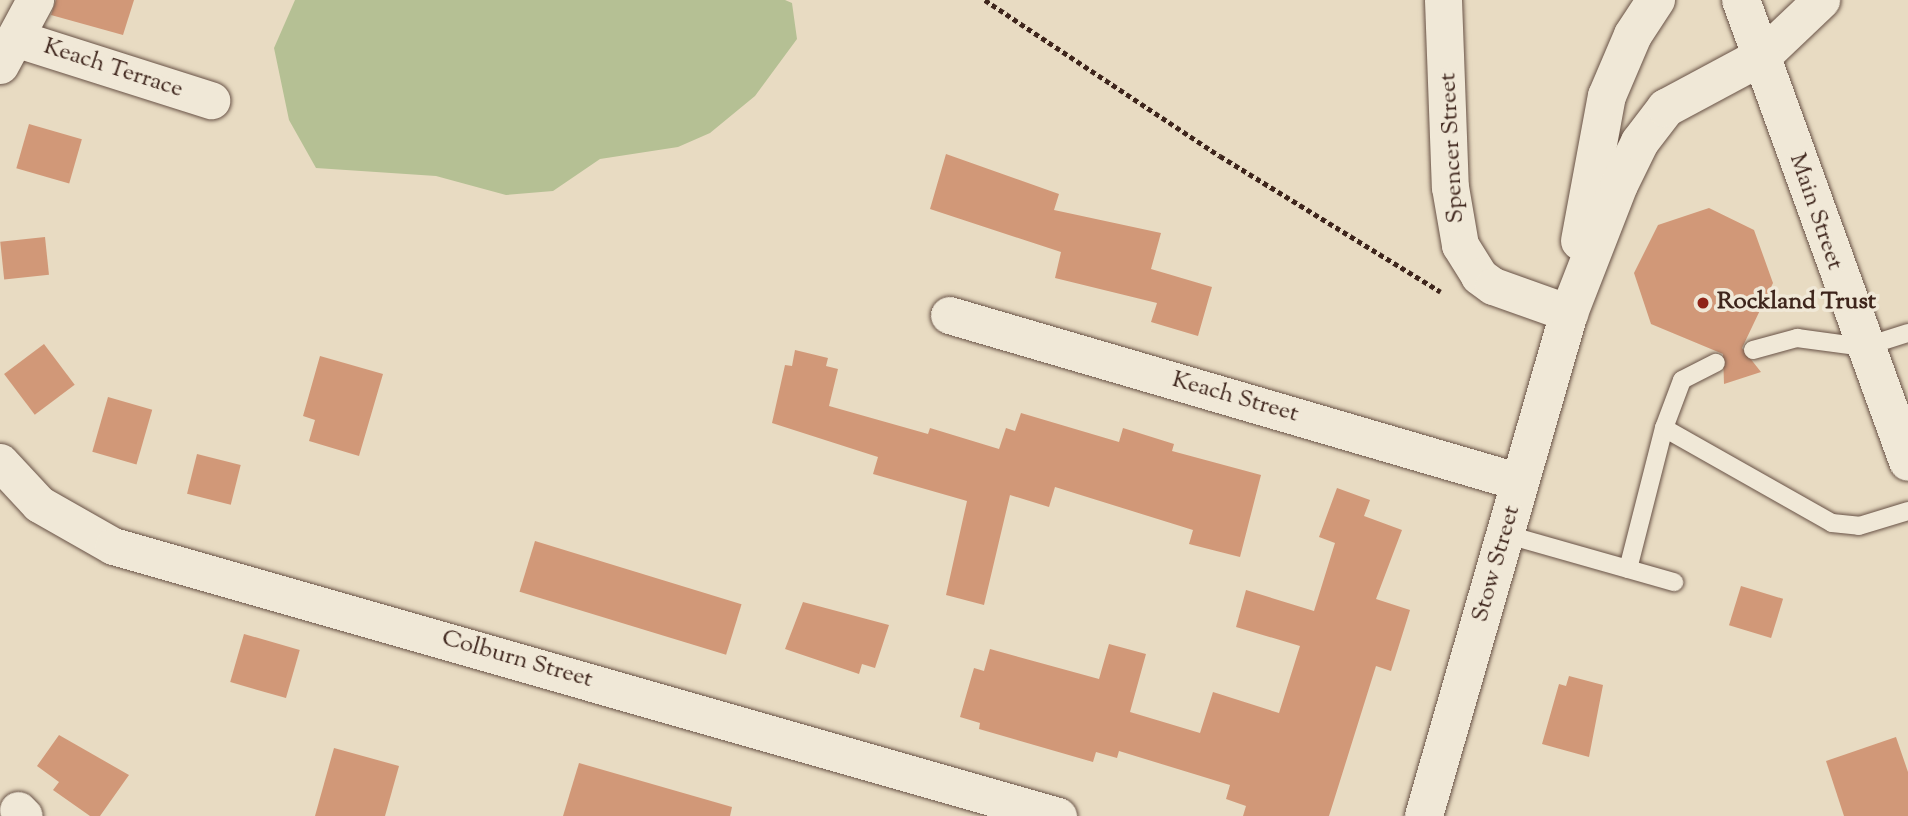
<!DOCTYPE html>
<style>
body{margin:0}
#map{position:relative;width:1908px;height:816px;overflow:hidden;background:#e8dbc2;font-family:"Sorts Mill Goudy",serif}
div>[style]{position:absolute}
.green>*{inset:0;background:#b5c094}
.building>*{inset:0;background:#d19878;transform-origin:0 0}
.path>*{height:4.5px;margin-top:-2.25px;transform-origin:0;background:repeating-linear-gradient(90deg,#3e251c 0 5px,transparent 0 8.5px)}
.roads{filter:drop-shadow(0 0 2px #685246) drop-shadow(0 0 2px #685246)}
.service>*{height:18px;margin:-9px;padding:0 9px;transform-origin:9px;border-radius:9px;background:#f0e8d7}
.minor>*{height:37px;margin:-18.5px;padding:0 18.5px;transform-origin:18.5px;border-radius:18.5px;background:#f0e8d7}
.tertiary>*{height:38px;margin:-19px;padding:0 19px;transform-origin:19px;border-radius:19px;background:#f0e8d7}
.secondary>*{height:38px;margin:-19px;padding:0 19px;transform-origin:19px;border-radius:19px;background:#f0e8d7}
.dots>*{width:19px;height:19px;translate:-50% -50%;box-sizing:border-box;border:4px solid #f0e8d7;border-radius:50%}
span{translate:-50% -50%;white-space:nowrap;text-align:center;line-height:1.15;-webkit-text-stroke:7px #f0e8d7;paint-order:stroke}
.street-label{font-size:24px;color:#3e251c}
.poi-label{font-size:24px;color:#3e251c;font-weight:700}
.left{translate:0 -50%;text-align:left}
</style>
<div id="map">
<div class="green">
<i style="clip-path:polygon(295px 0,785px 0,792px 3px,797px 39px,755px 96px,710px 133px,678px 147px,600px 159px,553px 191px,506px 195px,436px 176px,316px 168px,289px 120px,274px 48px)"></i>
</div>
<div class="building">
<i style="clip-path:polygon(56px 0,134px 0,123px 35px,51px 15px)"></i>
<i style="left:29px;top:124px;width:55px;height:46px;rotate:16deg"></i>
<i style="clip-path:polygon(946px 154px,1059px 194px,1054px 210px,1161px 233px,1151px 269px,1212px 287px,1198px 336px,1151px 322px,1157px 303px,1055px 278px,1061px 252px,930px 209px)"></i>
<i style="clip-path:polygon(1709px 208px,1754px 230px,1773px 283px,1742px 348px,1761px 372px,1724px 384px,1723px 354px,1651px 324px,1634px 273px,1658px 225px)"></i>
<i style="left:45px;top:237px;width:38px;height:45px;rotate:84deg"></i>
<i style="left:44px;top:344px;width:51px;height:50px;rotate:53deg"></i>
<i style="clip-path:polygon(795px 350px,828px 358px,826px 366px,838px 369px,829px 406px,928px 434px,930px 428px,999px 449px,1006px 428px,1015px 431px,1021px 413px,1119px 442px,1123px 428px,1174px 444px,1172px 451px,1261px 475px,1240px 557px,1189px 544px,1193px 530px,1055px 487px,1049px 507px,1010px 495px,984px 605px,946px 595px,967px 501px,873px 474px,878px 457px,772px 423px,785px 365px,792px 366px)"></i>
<i style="clip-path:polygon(320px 356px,383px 374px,359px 456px,309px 441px,315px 420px,303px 416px)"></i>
<i style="left:108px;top:397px;width:46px;height:57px;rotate:16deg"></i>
<i style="left:197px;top:454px;width:45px;height:41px;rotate:14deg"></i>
<i style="clip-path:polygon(1337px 488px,1370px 500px,1364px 516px,1402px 530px,1376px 599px,1410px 610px,1391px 671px,1376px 666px,1329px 816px,1243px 816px,1246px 806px,1226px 799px,1230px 785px,1119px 751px,1117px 758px,1096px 752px,1093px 762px,979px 729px,980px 723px,960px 717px,974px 668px,984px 671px,990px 649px,1099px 679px,1109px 644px,1146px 654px,1130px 712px,1200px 733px,1213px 692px,1279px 713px,1300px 646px,1236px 627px,1246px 590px,1314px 611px,1335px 543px,1319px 537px)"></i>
<i style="left:535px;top:541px;width:216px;height:53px;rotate:17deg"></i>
<i style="left:1741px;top:586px;width:44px;height:41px;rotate:17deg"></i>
<i style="clip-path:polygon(803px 602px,889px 625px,875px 668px,862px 664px,859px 674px,785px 649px)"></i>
<i style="left:244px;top:634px;width:58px;height:50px;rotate:16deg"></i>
<i style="clip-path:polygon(1569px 676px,1603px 685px,1589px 757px,1542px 744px,1559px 684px,1566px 686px)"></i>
<i style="clip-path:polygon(59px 735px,129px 775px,100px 816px,90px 816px,53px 790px,59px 782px,37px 766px)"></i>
<i style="clip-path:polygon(1896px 737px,1908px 772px,1908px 816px,1844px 816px,1826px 761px)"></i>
<i style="clip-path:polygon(334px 748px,399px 766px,385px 816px,315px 816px)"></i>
<i style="clip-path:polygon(579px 763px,732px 807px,730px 816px,563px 816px)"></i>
</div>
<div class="path">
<i style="left:985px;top:0;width:282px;rotate:33.6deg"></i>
<i style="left:1220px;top:156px;width:259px;rotate:31.6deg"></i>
</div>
<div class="roads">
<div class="service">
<i style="left:1753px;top:350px;width:46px;rotate:-15.3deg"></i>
<i style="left:1797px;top:338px;width:68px;rotate:7.7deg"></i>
<i style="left:1864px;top:347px;width:46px;rotate:-17.7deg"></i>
<i style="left:1664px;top:428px;width:51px;rotate:-69.4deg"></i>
<i style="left:1682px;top:380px;width:38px;rotate:-27deg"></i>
<i style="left:1505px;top:534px;width:176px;rotate:15.9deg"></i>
<i style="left:1628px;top:569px;width:146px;rotate:-75.7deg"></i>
<i style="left:1664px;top:428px;width:193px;rotate:29.5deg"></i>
<i style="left:1832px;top:523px;width:27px;rotate:6deg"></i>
<i style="left:1859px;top:526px;width:51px;rotate:-17deg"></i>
</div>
<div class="minor">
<i style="left:1443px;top:0;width:187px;rotate:87.9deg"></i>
<i style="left:1450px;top:187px;width:59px;rotate:80.2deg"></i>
<i style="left:1460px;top:245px;width:36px;rotate:58deg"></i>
<i style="left:1479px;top:276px;width:17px;rotate:36deg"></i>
<i style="left:1493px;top:286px;width:81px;rotate:19.6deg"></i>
<i style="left:15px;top:38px;width:206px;rotate:17.6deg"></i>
<i style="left:1761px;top:57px;width:83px;rotate:-43.5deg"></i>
<i style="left:0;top:65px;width:74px;rotate:-61.7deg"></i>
<i style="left:949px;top:315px;width:595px;rotate:16.3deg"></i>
<i style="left:0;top:462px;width:57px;rotate:47.1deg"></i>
<i style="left:39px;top:504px;width:85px;rotate:29.6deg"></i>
<i style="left:113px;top:546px;width:983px;rotate:15.95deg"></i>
<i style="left:18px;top:810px;width:8px;rotate:45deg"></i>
</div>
<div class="tertiary">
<i style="left:1580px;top:241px;width:147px;rotate:-79.5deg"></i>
<i style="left:1607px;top:96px;width:66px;rotate:-66.9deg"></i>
<i style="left:1633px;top:35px;width:42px;rotate:-56.7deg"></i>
<i style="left:1424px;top:816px;width:523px;rotate:-73.92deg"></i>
<i style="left:1569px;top:313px;width:137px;rotate:-68.7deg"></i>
<i style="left:1619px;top:185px;width:48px;rotate:-64deg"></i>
<i style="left:1640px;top:142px;width:43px;rotate:-52.6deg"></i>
<i style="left:1666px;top:108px;width:108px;rotate:-28.2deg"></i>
</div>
<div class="secondary">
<i style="left:1741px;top:0;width:491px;rotate:70.1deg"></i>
</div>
</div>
<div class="dots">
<i style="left:1703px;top:303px;background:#8f2418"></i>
</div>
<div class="street-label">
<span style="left:113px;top:69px;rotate:18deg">Keach Terrace</span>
<span style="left:1453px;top:148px;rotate:-93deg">Spencer Street</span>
<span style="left:1815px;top:212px;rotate:71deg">Main Street</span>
<span style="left:1235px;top:398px;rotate:16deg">Keach Street</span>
<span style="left:1497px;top:564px;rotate:-74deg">Stow Street</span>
<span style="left:517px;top:660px;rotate:16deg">Colburn Street</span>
</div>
<div class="poi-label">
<span class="left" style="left:1717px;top:303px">Rockland Trust</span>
</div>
</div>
